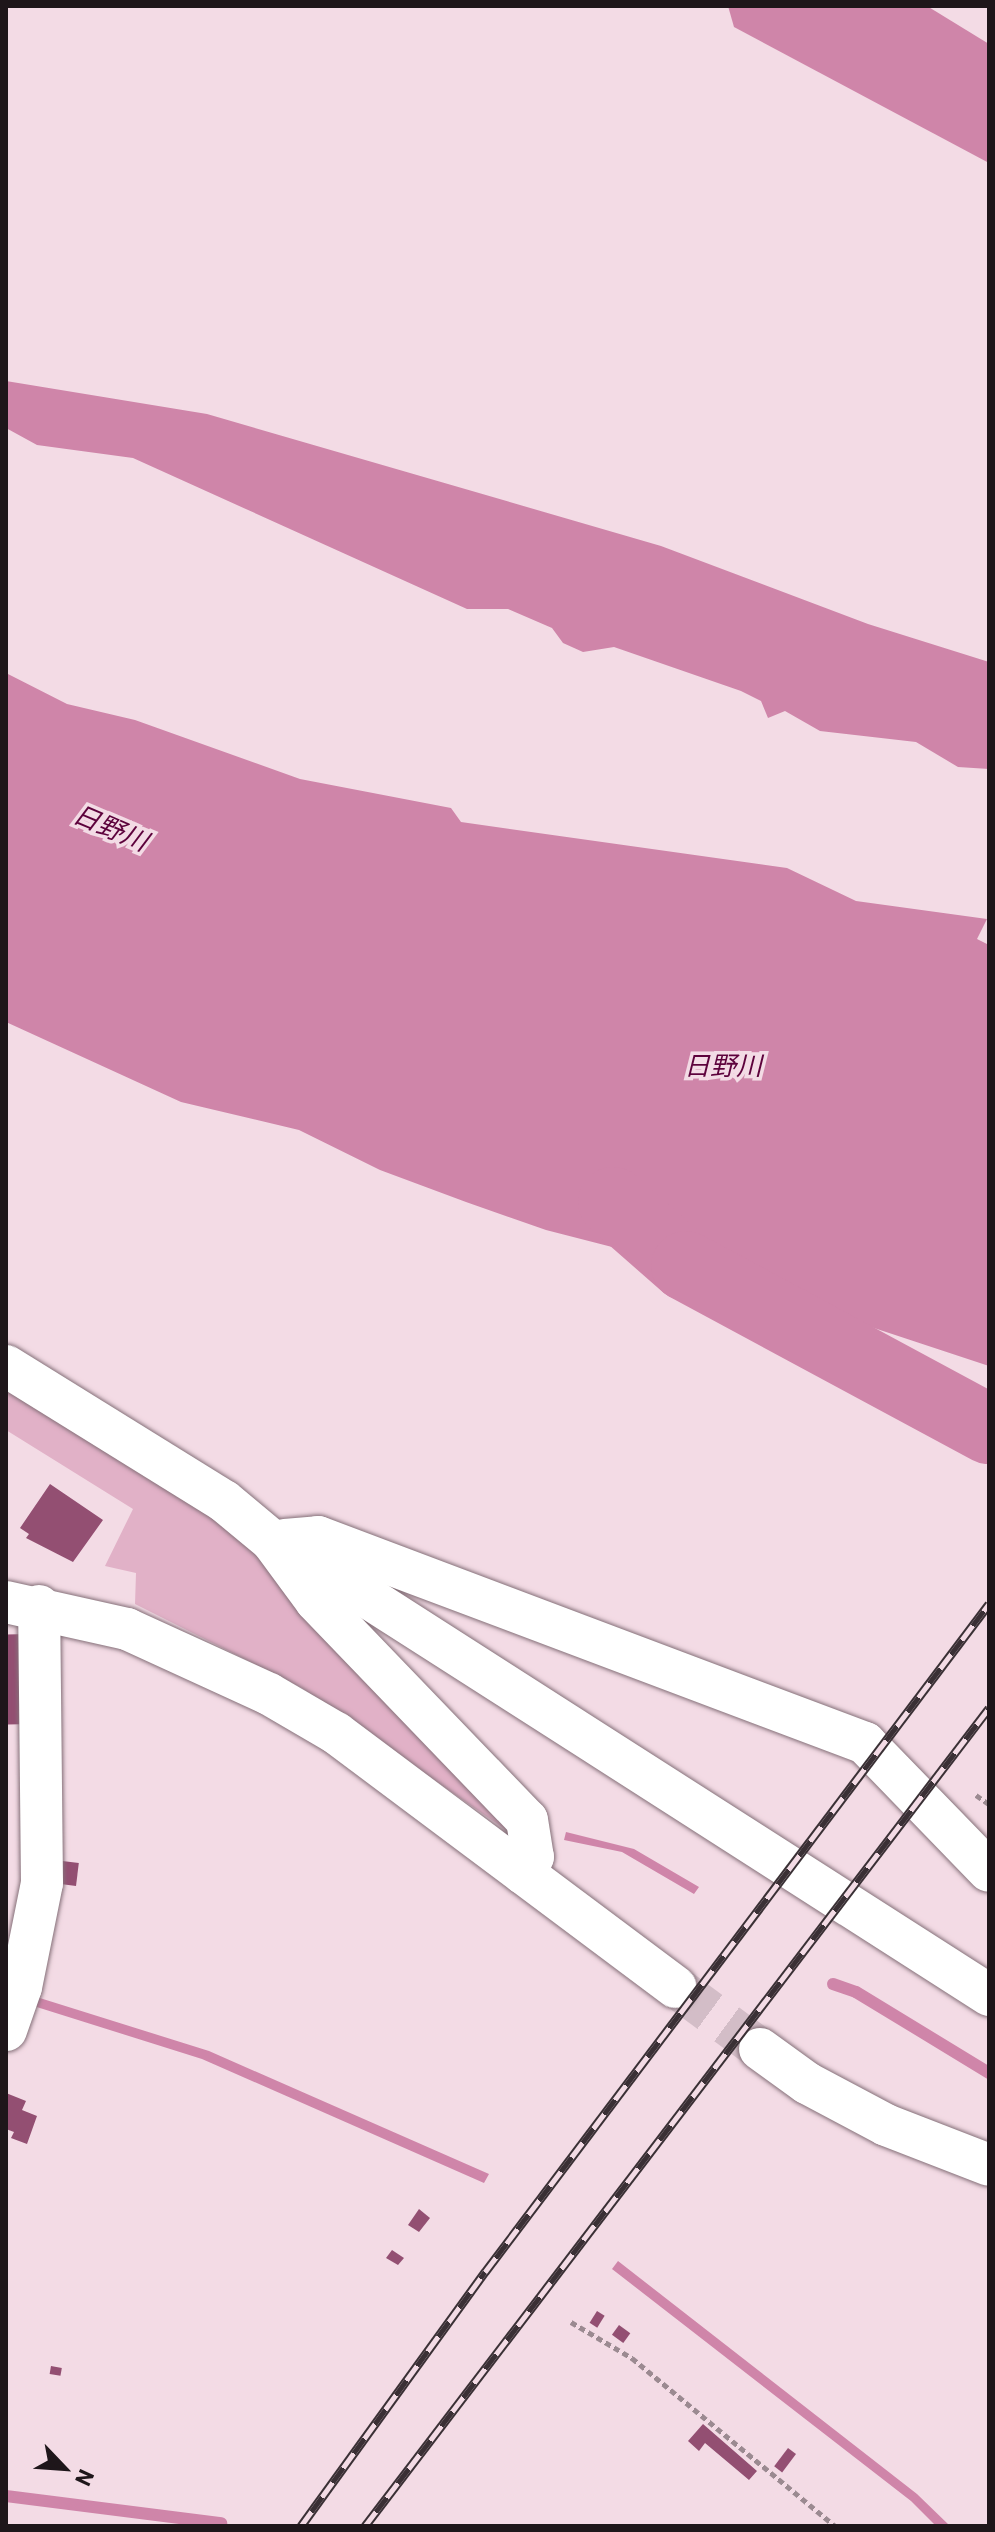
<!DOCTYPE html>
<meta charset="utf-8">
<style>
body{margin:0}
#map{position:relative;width:995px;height:2532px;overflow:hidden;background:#f3dbe5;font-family:Barlow,"Noto Sans JP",sans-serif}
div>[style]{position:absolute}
.green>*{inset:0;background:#e1b1c7}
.water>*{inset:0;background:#cf85a9}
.stream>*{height:12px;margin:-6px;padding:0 6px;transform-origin:6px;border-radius:6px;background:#cf85a9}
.river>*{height:70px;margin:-35px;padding:0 35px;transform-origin:35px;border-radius:35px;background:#cf85a9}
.building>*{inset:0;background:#934f72;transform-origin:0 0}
.minor-tunnel>*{height:42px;margin-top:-21px;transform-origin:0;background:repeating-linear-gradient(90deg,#d3bdc7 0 42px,transparent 0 63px)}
.path>*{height:5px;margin-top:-2.5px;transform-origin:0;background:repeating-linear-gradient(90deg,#9b8a91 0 6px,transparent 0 10px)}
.roads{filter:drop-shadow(0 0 2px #857079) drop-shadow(0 0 2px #857079)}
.minor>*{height:42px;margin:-21px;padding:0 21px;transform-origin:21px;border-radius:21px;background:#fff}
.rail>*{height:9px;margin-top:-4.5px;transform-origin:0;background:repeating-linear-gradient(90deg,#f3dbe5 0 18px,#3a3035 0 36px);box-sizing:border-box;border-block:2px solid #3a3035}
span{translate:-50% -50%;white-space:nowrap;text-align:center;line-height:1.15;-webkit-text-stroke:7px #f3dbe5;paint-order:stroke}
.water-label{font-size:26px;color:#5d023c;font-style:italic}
.frame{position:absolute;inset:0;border:8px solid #1e161a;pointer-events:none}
.north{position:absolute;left:24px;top:2428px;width:80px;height:80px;-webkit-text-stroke:6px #f3dbe5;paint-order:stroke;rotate:115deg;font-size:22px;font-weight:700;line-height:32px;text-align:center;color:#1e161a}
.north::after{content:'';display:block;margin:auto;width:28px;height:36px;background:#1e161a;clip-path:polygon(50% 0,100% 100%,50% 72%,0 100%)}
</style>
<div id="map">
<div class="green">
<i style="clip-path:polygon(6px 1379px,225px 1521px,509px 1832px,302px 1688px,135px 1604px,136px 1573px,105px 1566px,133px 1509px,6px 1430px)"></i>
</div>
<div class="water">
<i style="clip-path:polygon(728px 6px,927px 6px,989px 44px,989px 163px,734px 27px)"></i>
<i style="clip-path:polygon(6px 381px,207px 414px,661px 546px,868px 624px,989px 662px,989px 769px,958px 767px,916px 742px,820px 731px,785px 711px,768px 718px,761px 701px,741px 691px,614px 647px,583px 652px,563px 643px,552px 628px,508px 609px,467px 609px,133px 458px,37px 445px,6px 428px)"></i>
<i style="clip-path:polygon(6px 673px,67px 704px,135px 720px,300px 779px,451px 808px,461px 822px,787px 868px,856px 901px,987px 919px,977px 939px,989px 945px,989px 1366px,686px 1266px,546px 1230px,466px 1202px,380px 1170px,299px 1130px,181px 1102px,6px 1022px)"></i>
<i style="clip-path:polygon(566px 1832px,634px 1849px,699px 1887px,694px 1894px,622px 1852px,564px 1840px)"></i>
<i style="clip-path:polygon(27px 1994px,209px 2051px,489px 2174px,484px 2183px,202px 2059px,24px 2003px)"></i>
<i style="clip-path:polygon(618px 2261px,917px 2494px,950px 2526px,936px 2526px,911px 2501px,612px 2269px)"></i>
</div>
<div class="stream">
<i style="left:833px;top:1984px;width:24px;rotate:19deg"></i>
<i style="left:856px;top:1992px;width:156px;rotate:31.3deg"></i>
<i style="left:6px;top:2496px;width:217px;rotate:7.2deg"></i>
</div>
<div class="river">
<i style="left:613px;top:1202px;width:97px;rotate:41.2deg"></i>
<i style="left:686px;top:1266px;width:344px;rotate:28.3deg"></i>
</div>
<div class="building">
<i style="clip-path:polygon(50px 1484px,103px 1520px,73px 1562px,26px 1538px,29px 1534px,20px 1528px)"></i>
<i style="left:30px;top:1634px;width:90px;height:24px;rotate:89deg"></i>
<i style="left:54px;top:1860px;width:25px;height:23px;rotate:7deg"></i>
<i style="clip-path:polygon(6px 2093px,26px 2101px,22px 2110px,37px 2116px,27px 2144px,11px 2138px,14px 2132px,6px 2129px)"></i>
<i style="clip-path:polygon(419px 2209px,430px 2218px,419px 2232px,408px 2225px)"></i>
<i style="clip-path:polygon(392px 2250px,404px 2258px,398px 2265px,386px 2258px)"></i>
<i style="left:597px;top:2311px;width:9px;height:14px;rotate:32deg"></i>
<i style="left:619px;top:2325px;width:14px;height:12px;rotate:36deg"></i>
<i style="left:51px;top:2366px;width:11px;height:8px;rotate:10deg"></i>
<i style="clip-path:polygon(703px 2424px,757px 2471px,749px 2480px,705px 2443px,699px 2451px,688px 2441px)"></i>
<i style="left:788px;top:2448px;width:10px;height:23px;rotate:37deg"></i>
</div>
<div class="minor-tunnel">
<i style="left:676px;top:1987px;width:104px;rotate:36.4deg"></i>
</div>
<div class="path">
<i style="left:976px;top:1795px;width:16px;rotate:35deg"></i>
<i style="left:571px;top:2322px;width:71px;rotate:30.5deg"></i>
<i style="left:632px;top:2358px;width:264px;rotate:39.6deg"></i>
</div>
<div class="roads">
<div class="minor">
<i style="left:6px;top:1366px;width:256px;rotate:31.8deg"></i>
<i style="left:224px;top:1501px;width:62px;rotate:39.8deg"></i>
<i style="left:272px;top:1541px;width:74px;rotate:53.7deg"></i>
<i style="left:316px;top:1601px;width:304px;rotate:46.1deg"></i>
<i style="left:527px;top:1820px;width:37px;rotate:81deg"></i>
<i style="left:533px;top:1857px;width:19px;rotate:122deg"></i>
<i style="left:285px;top:1540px;width:33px;rotate:-5deg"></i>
<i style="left:318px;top:1537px;width:585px;rotate:20.64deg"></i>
<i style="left:865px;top:1743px;width:178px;rotate:45.9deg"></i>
<i style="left:272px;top:1541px;width:103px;rotate:30.3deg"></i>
<i style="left:361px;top:1593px;width:746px;rotate:32.62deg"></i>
<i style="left:6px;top:1602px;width:124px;rotate:12.6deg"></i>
<i style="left:127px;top:1629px;width:156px;rotate:24.6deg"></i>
<i style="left:269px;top:1694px;width:78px;rotate:30.2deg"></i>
<i style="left:336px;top:1733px;width:424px;rotate:36.8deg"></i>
<i style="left:6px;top:2030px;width:46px;rotate:-70.8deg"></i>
<i style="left:21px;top:1987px;width:106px;rotate:-78.6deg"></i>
<i style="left:42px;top:1883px;width:277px;rotate:-90.6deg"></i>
<i style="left:760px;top:2049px;width:58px;rotate:35.9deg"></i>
<i style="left:807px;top:2083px;width:89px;rotate:28deg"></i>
<i style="left:886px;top:2125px;width:110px;rotate:21.2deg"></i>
</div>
</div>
<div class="rail">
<i style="left:301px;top:2526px;width:314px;rotate:-54.1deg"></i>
<i style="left:485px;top:2272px;width:837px;rotate:-52.97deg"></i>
<i style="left:365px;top:2526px;width:1029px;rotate:-52.66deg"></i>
</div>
<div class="water-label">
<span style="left:111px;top:827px;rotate:23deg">日野川</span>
<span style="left:723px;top:1065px">日野川</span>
</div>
<div class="frame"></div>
<div class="north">N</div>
</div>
